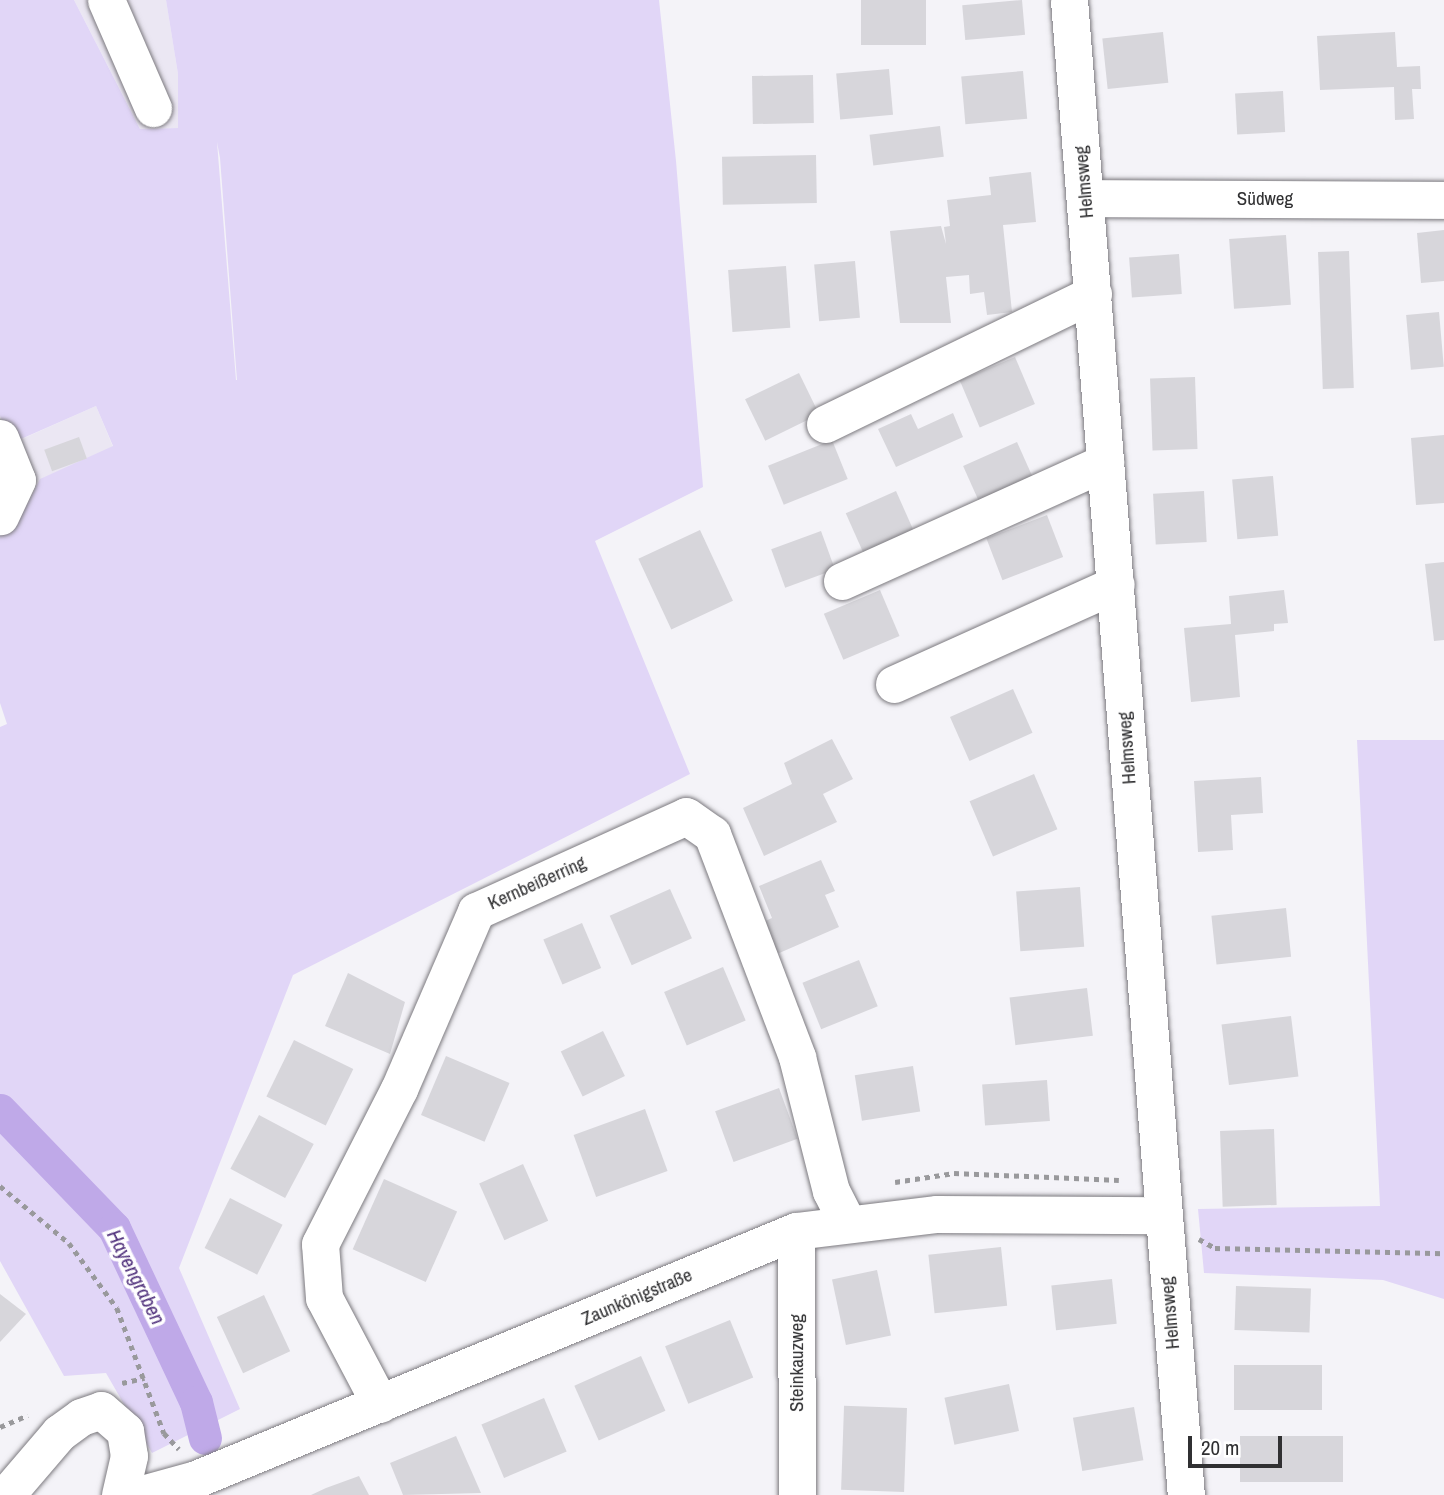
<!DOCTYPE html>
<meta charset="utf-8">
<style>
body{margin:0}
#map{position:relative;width:1444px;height:1495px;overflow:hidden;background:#f4f3f8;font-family:"Archivo Narrow",sans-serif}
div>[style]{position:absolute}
.built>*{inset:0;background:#ebe7f3}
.green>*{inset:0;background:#e1d6f7}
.canal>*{height:33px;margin:-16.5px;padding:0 16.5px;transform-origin:16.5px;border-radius:16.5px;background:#bfa9e8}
.building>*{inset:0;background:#d7d6db;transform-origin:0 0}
.path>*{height:4.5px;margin-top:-2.25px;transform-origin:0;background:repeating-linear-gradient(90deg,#99999c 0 5px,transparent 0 10px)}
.roads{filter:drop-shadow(0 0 2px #7c7a7f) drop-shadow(0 0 2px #7c7a7f)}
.minor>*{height:37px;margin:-18.5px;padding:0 18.5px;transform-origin:18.5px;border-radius:18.5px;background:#fff}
span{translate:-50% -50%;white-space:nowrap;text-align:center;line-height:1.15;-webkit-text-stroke:7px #fff;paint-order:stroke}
.street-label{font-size:19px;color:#303032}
.water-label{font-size:21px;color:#52337d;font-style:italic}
.scale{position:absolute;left:1188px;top:1436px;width:94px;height:32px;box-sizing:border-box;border:4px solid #303032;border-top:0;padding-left:9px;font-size:21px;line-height:24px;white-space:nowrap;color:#303032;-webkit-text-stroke:5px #fff;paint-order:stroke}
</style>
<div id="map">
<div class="built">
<i style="clip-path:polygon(74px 0,166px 0,178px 74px,178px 128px,140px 129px)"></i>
<i style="clip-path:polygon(96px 406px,113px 447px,41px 479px,28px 503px,0 533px,0 417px,13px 443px)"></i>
</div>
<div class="green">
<i style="clip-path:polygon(evenodd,0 0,74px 0,140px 129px,178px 128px,178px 74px,166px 0,659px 0,676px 161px,703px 487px,595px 541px,690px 774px,293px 975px,179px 1268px,240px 1409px,152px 1453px,106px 1373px,64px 1376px,0 1261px,0 727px,7px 724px,0 703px,0 533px,28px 503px,40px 479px,113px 446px,96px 406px,12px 443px,0 416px,0 0,217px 142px,220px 158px,237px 380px,236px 380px,217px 142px)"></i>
<i style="clip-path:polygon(1357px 740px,1444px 740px,1444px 1299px,1383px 1280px,1204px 1273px,1198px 1209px,1380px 1206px)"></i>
</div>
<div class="canal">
<i style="left:0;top:1110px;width:164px;rotate:46deg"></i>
<i style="left:114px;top:1228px;width:192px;rotate:64.8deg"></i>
<i style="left:196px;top:1402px;width:37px;rotate:76deg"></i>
</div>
<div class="building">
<i style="left:861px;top:0;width:65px;height:45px"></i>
<i style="left:1022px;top:0;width:35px;height:60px;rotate:85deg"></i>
<i style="left:1163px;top:32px;width:51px;height:61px;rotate:84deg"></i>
<i style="clip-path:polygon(1395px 32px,1397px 67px,1420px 66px,1421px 89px,1412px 89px,1414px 119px,1395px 120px,1394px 87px,1320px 90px,1317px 36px)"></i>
<i style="left:889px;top:69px;width:46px;height:53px;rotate:85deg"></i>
<i style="left:1023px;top:71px;width:48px;height:62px;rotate:85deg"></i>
<i style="left:813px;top:75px;width:48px;height:61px;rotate:89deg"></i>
<i style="left:1283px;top:91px;width:41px;height:48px;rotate:87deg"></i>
<i style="left:940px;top:126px;width:31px;height:71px;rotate:83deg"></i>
<i style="left:816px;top:155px;width:48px;height:94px;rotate:89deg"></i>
<i style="clip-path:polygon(1031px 172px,1036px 222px,1003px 225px,1012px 312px,987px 315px,984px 292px,970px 294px,969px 275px,946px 277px,951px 323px,900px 323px,890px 231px,941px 226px,946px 244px,944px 227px,950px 226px,947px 200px,991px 195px,989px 177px)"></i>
<i style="clip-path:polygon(1444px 230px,1444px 281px,1421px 283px,1417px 233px)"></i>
<i style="left:1286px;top:235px;width:70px;height:57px;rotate:86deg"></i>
<i style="left:1349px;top:251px;width:137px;height:31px;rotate:88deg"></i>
<i style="left:1179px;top:254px;width:40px;height:50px;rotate:86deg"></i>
<i style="left:855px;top:261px;width:57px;height:41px;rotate:85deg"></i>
<i style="left:786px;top:266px;width:62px;height:58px;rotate:86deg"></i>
<i style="left:1439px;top:312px;width:55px;height:33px;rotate:85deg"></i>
<i style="left:1015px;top:357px;width:51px;height:60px;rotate:67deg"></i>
<i style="left:799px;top:373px;width:46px;height:60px;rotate:64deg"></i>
<i style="left:1195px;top:377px;width:72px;height:45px;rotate:88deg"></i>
<i style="clip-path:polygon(953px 413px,963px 437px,896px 467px,878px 429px,911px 414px,918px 429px)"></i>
<i style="clip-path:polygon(1444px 435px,1444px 503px,1416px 505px,1411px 438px)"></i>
<i style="left:79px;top:437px;width:23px;height:37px;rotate:70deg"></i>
<i style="left:832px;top:440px;width:42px;height:69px;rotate:68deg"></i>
<i style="left:1017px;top:442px;width:42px;height:59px;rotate:66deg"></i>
<i style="left:1273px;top:476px;width:60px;height:41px;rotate:85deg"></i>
<i style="left:896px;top:491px;width:47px;height:55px;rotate:66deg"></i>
<i style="left:1204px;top:491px;width:51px;height:51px;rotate:87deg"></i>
<i style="left:1047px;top:515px;width:45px;height:65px;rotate:69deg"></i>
<i style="left:700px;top:530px;width:78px;height:68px;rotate:65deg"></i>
<i style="left:821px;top:531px;width:41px;height:53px;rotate:70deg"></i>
<i style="clip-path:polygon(1444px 562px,1444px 640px,1434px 641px,1425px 564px)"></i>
<i style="left:880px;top:590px;width:50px;height:61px;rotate:67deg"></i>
<i style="clip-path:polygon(1284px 590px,1288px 623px,1274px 624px,1274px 631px,1235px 635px,1240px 697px,1191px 702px,1184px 628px,1231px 624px,1229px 596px)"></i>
<i style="left:1013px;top:689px;width:48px;height:69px;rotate:66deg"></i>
<i style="clip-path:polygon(832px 739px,853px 779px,823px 794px,837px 822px,764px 856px,743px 808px,792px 784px,784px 763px)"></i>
<i style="left:1034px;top:774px;width:60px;height:70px;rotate:67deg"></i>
<i style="clip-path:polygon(1261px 777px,1263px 813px,1231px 815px,1233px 850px,1198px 852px,1194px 781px)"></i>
<i style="clip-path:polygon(821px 860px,835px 891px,825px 895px,839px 927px,777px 954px,763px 922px,772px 918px,759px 886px)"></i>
<i style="left:1080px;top:887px;width:60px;height:64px;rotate:86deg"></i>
<i style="left:670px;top:889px;width:54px;height:66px;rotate:66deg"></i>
<i style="left:1286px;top:908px;width:49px;height:75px;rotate:84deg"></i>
<i style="left:582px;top:923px;width:49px;height:42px;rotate:67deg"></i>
<i style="left:859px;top:960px;width:50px;height:61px;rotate:68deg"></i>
<i style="left:723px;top:967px;width:58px;height:64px;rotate:67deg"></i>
<i style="clip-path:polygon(348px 973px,405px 1002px,390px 1054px,325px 1026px)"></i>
<i style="left:1087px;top:988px;width:48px;height:78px;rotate:83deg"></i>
<i style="left:1291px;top:1016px;width:61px;height:70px;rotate:83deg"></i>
<i style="left:603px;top:1031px;width:50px;height:47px;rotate:64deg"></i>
<i style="left:294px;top:1040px;width:66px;height:63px;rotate:26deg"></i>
<i style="left:446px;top:1056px;width:69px;height:64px;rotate:23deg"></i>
<i style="left:913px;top:1066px;width:46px;height:59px;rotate:81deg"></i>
<i style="left:1047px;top:1080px;width:41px;height:65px;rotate:86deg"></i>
<i style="left:779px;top:1088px;width:54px;height:68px;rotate:70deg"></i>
<i style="left:645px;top:1109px;width:66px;height:76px;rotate:70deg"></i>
<i style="left:259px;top:1115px;width:62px;height:61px;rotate:28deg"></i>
<i style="left:1274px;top:1129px;width:76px;height:54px;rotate:88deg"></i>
<i style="left:523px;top:1164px;width:62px;height:48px;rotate:66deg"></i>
<i style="left:384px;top:1179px;width:80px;height:77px;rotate:24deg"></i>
<i style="left:230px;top:1198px;width:59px;height:56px;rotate:27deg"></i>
<i style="left:1001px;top:1247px;width:59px;height:73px;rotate:84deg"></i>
<i style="left:877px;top:1270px;width:67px;height:46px;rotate:78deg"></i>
<i style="left:1112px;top:1279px;width:45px;height:61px;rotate:84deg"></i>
<i style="left:1236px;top:1286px;width:75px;height:44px;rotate:2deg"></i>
<i style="clip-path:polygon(0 1294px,26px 1314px,0 1342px)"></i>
<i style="left:264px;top:1295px;width:62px;height:52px;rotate:65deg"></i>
<i style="left:730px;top:1320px;width:62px;height:70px;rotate:68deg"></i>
<i style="left:641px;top:1356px;width:60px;height:73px;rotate:66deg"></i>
<i style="left:1234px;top:1365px;width:88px;height:45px"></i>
<i style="left:1009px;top:1384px;width:48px;height:66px;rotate:78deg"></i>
<i style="left:544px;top:1398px;width:58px;height:68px;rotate:67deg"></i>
<i style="left:1134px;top:1407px;width:54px;height:62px;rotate:80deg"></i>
<i style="left:907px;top:1408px;width:84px;height:63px;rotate:92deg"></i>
<i style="clip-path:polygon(456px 1436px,481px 1493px,403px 1495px,390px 1463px)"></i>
<i style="left:1343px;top:1436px;width:46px;height:103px;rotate:90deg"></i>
<i style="clip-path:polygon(359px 1476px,369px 1495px,311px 1495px,326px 1488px)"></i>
</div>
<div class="path">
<i style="left:895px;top:1182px;width:60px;rotate:-8.7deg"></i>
<i style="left:954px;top:1173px;width:165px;rotate:2.4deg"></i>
<i style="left:0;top:1186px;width:89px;rotate:39.6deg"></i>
<i style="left:69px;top:1243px;width:81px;rotate:53.6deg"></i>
<i style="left:117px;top:1308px;width:134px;rotate:69.4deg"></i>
<i style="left:164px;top:1433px;width:22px;rotate:47deg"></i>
<i style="left:1199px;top:1239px;width:18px;rotate:29deg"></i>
<i style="left:1215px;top:1248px;width:229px;rotate:1.3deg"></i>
<i style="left:122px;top:1383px;width:23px;rotate:-13deg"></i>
<i style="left:0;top:1427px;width:30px;rotate:-23deg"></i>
</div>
<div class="roads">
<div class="minor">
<i style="left:106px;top:0;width:118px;rotate:66.5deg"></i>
<i style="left:1069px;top:0;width:1500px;rotate:85.53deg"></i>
<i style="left:1086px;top:198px;width:358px;rotate:0.3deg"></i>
<i style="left:825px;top:424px;width:298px;rotate:-25.9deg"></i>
<i style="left:0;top:438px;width:45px;rotate:68deg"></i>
<i style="left:17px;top:480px;width:40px;rotate:115deg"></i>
<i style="left:842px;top:581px;width:289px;rotate:-24.3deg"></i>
<i style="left:894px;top:684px;width:243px;rotate:-24.2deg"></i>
<i style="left:796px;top:1231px;width:264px;rotate:89.8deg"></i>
<i style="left:380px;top:1404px;width:120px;rotate:-117.8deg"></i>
<i style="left:324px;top:1298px;width:54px;rotate:-94.2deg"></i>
<i style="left:320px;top:1244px;width:174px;rotate:-63deg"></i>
<i style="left:399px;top:1089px;width:194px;rotate:-66.6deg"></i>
<i style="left:476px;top:911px;width:230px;rotate:-24.3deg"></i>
<i style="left:686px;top:816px;width:32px;rotate:35deg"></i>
<i style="left:712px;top:834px;width:239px;rotate:69.1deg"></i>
<i style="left:797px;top:1057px;width:138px;rotate:75.8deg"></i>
<i style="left:831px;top:1191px;width:37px;rotate:63deg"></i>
<i style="left:6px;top:1495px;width:82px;rotate:-49.5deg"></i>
<i style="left:59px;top:1433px;width:27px;rotate:-36deg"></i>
<i style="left:81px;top:1417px;width:21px;rotate:-19deg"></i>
<i style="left:101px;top:1410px;width:32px;rotate:41deg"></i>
<i style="left:125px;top:1431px;width:25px;rotate:81deg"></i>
<i style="left:129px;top:1456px;width:40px;rotate:103deg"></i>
<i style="left:138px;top:1495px;width:60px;rotate:-15.4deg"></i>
<i style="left:196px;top:1479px;width:649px;rotate:-22.46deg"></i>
<i style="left:796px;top:1231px;width:142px;rotate:-6.9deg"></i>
<i style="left:937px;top:1214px;width:224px;rotate:0.3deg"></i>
</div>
</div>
<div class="street-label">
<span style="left:1084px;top:182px;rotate:-95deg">Helmsweg</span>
<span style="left:1265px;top:199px">Südweg</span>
<span style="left:1127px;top:748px;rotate:-94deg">Helmsweg</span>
<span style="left:537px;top:883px;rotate:-24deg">Kernbeißerring</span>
<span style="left:637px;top:1297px;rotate:-23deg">Zaunkönigstraße</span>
<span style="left:1170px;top:1313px;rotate:-95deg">Helmsweg</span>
<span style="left:797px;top:1363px;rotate:-90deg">Steinkauzweg</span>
</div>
<div class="water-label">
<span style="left:136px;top:1277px;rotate:63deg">Hayengraben</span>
</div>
<div class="scale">20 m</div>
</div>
